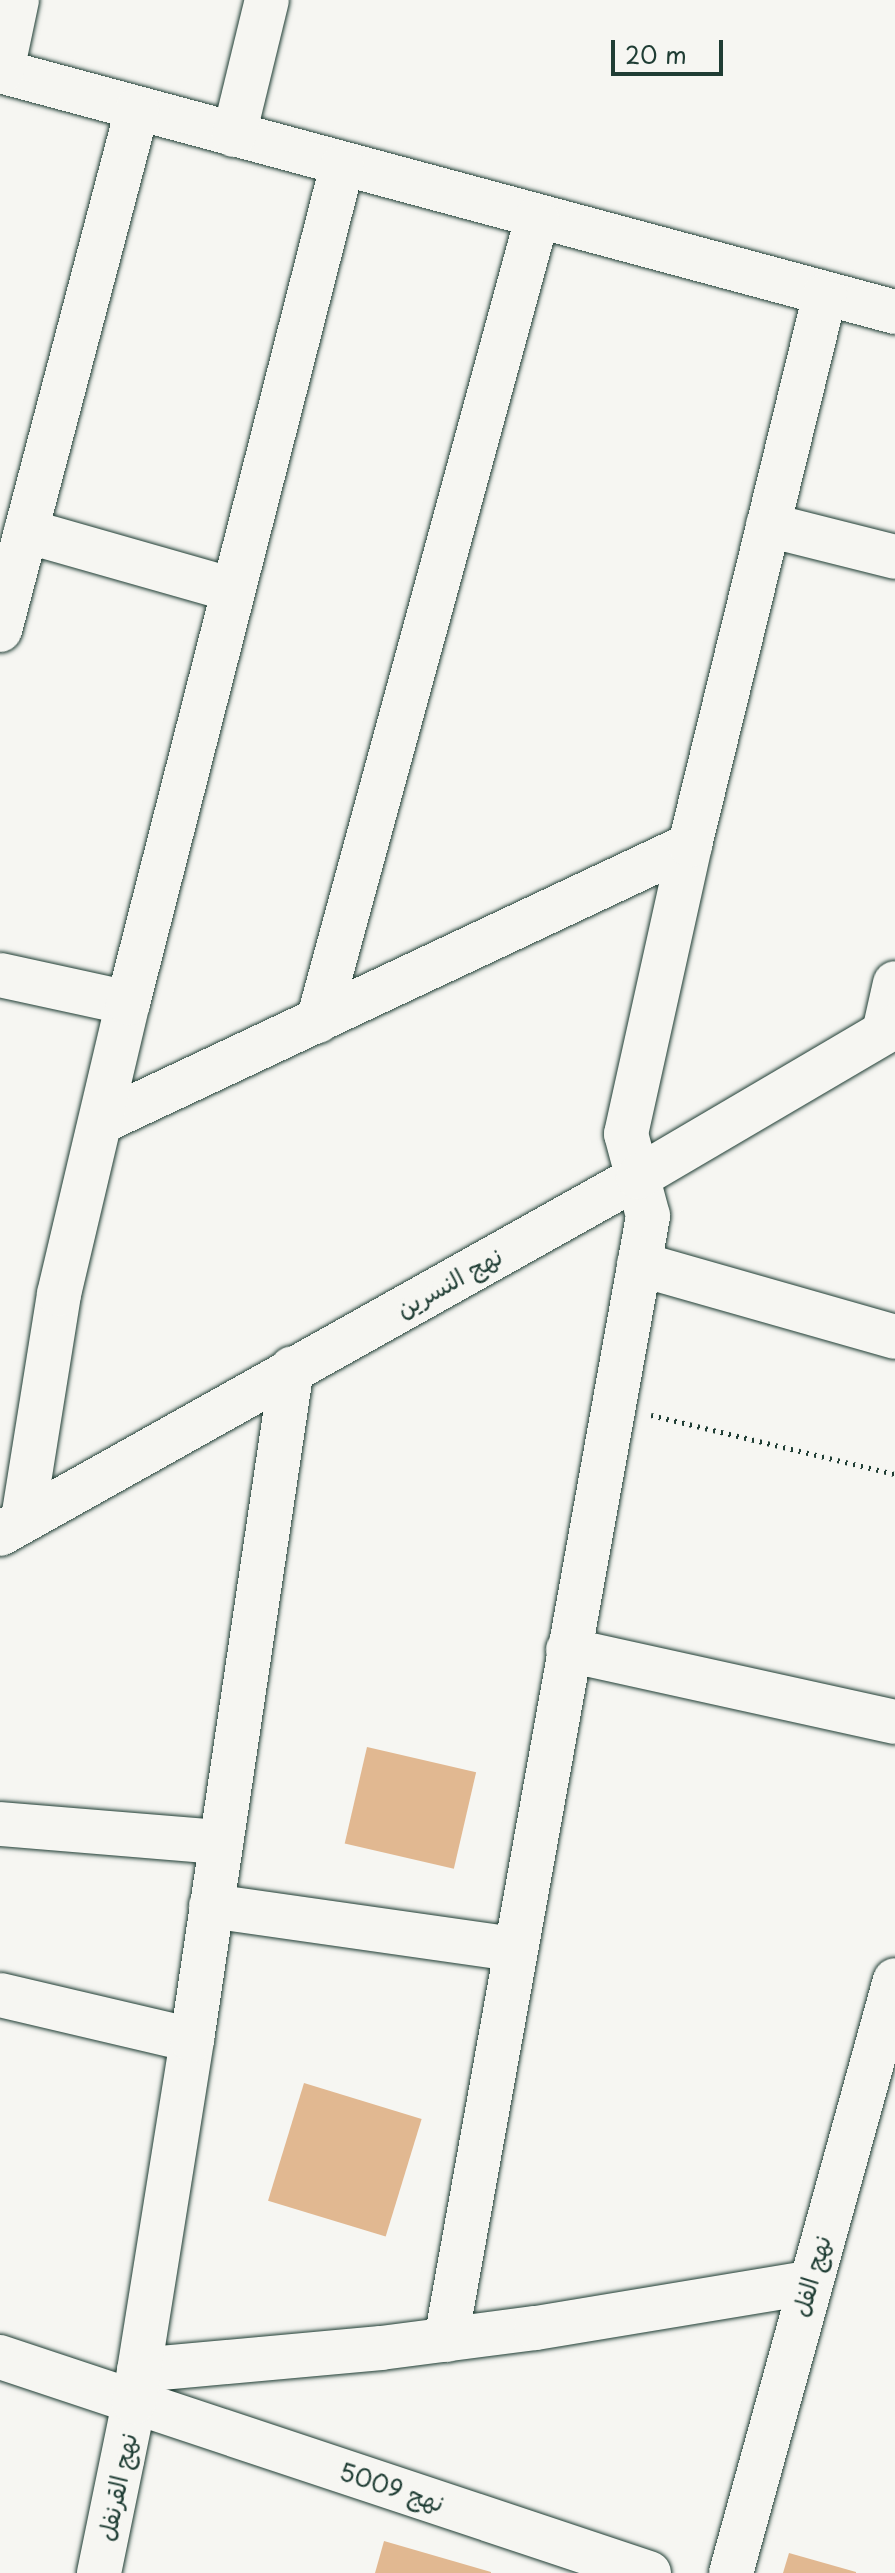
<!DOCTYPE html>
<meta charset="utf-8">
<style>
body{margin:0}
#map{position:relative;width:895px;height:2573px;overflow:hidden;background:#f6f6f2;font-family:"Playpen Sans","Playpen Sans Arabic",sans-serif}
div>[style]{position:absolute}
.building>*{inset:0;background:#e1b891;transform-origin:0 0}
.path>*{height:5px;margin-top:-2.5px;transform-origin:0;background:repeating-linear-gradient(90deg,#1f3d34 0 2px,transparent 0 8px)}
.roads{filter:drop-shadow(0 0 2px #1f3d34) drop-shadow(0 0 2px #1f3d34)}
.minor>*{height:44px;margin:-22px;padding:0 22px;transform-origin:22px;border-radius:22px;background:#f6f6f2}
.tertiary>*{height:44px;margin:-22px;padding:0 22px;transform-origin:22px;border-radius:22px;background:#f6f6f2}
span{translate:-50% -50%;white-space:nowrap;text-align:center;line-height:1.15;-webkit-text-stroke:8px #f6f6f2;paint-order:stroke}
.street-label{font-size:24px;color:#1f3d34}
.scale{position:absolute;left:611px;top:40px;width:112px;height:36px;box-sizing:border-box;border:4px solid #1f3d34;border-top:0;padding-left:10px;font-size:24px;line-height:28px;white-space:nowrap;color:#1f3d34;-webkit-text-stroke:6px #f6f6f2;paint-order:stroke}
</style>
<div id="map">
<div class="building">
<i style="left:367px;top:1747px;width:112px;height:99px;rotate:13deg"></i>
<i style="left:304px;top:2083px;width:123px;height:123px;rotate:17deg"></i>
<i style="clip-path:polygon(384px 2541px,491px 2572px,491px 2573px,375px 2573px)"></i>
<i style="clip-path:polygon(789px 2553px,856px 2572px,856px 2573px,783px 2573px)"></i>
</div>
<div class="path">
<i style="left:651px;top:1415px;width:251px;rotate:13.6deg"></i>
</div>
<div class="roads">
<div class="minor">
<i style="left:0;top:71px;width:927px;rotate:15.07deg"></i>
<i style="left:2px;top:71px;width:73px;rotate:-78.1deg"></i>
<i style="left:234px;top:135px;width:139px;rotate:-76.3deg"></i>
<i style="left:768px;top:525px;width:131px;rotate:14.1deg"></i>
<i style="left:26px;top:531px;width:215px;rotate:15.9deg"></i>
<i style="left:0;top:630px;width:538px;rotate:-75.24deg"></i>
<i style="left:0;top:975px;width:131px;rotate:12.3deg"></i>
<i style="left:318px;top:1021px;width:832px;rotate:-74.74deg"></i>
<i style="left:884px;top:1032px;width:50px;rotate:-77.3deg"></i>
<i style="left:101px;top:1122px;width:651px;rotate:-25.19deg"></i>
<i style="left:639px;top:1264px;width:266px;rotate:15.9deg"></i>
<i style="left:23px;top:1519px;width:228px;rotate:-80.9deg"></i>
<i style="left:59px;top:1294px;width:299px;rotate:-76.7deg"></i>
<i style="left:128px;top:1003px;width:864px;rotate:-75.66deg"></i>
<i style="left:568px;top:1650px;width:335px;rotate:12.4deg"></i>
<i style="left:0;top:1824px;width:222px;rotate:4.7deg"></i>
<i style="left:211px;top:1906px;width:307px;rotate:8.1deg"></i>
<i style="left:0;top:1995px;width:197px;rotate:13.2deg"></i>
<i style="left:446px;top:2340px;width:1142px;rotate:-79.81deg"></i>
<i style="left:648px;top:1216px;width:85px;rotate:-105deg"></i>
<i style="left:626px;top:1134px;width:296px;rotate:-77.5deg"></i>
<i style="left:690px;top:845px;width:567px;rotate:-76.23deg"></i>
<i style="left:0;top:2357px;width:684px;rotate:18.41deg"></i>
<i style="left:139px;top:2370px;width:243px;rotate:-5.2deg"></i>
<i style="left:381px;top:2348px;width:156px;rotate:-7.4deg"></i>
<i style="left:536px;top:2328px;width:276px;rotate:-9.4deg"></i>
<i style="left:99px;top:2573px;width:175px;rotate:-78.4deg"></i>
<i style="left:134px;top:2402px;width:367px;rotate:-80.9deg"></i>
<i style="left:192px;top:2040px;width:679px;rotate:-81.54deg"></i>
</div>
<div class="tertiary">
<i style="left:0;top:1534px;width:731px;rotate:-29.23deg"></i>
<i style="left:638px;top:1177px;width:298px;rotate:-30.4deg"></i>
<i style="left:731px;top:2573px;width:615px;rotate:-74.54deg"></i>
</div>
</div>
<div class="street-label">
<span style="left:449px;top:1282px;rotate:-29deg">نهج النسرين</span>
<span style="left:811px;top:2276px;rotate:-74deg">نهج الفل</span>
<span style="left:117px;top:2487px;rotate:-78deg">نهج القرنفل</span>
<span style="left:392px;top:2487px;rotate:18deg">نهج 5009</span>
</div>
<div class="scale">20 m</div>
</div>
